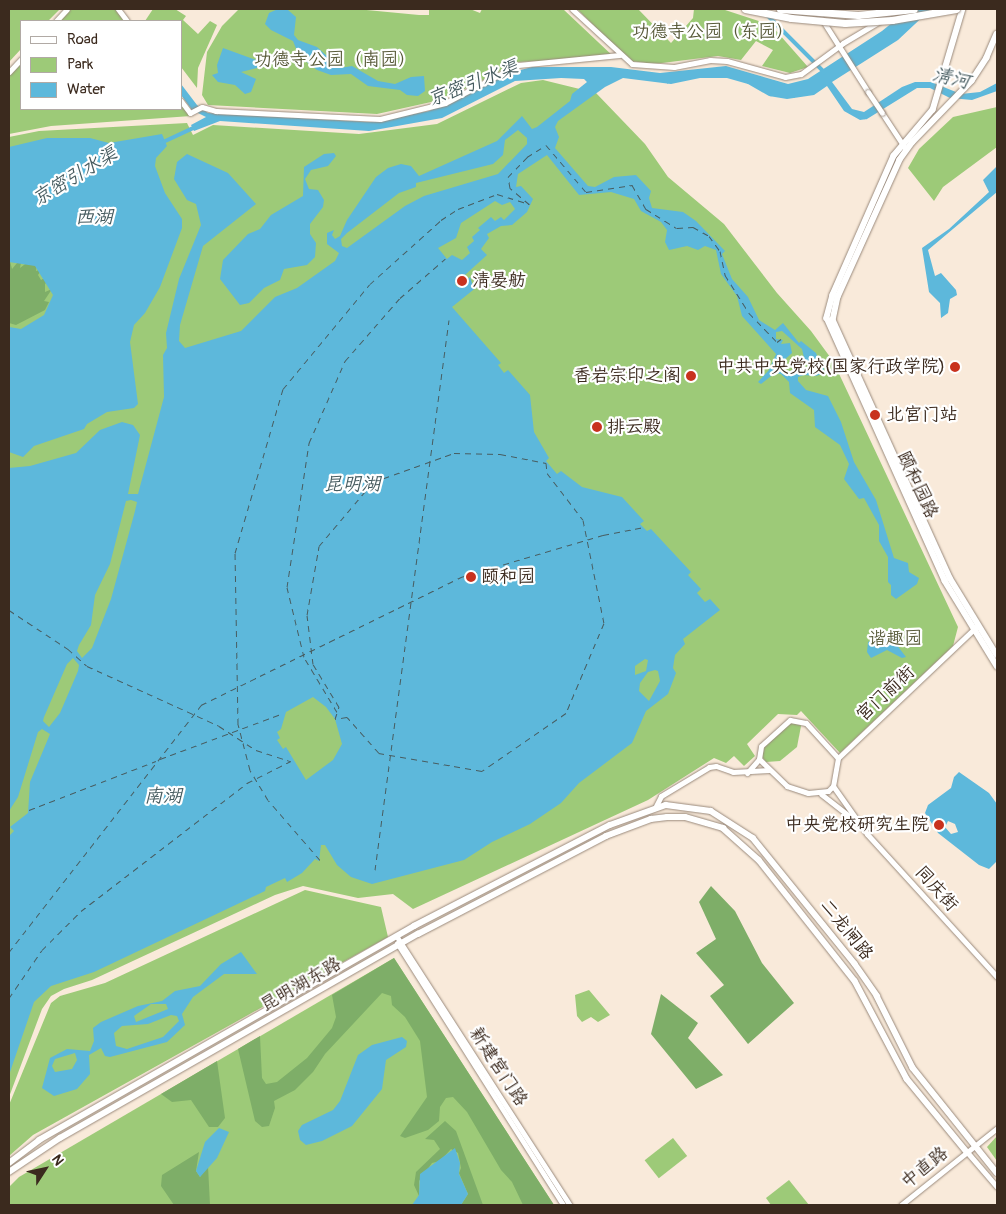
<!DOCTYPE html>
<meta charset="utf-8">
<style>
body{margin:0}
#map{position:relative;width:1006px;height:1214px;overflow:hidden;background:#f9eada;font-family:Pangolin,"LXGW WenKai TC",sans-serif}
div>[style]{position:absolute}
.green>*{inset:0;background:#9dca78;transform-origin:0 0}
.forest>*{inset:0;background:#7eae68}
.water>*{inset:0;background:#5db8db}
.canal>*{height:4px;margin:-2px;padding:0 2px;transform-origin:2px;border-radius:2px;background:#5db8db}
.ferry>*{height:1px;margin-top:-0.5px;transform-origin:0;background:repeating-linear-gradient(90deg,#475c60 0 6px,transparent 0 11px)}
.roads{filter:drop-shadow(0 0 1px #9a8a7c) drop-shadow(0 0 1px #9a8a7c)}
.tertiary>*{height:5px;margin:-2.5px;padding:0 2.5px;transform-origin:2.5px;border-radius:2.5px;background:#fff}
.secondary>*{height:5.5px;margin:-2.75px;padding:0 2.75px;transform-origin:2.75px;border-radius:2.75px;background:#fff}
.bridges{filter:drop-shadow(0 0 1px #9a8a7c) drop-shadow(0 0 1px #9a8a7c)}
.tertiary-bridge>*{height:5px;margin:-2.5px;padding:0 2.5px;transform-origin:2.5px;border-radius:2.5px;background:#fff}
.motorway-bridge>*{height:7px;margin:-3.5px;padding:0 3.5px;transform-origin:3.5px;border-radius:3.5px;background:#fff}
.dots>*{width:14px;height:14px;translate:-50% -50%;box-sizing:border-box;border:2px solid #fff;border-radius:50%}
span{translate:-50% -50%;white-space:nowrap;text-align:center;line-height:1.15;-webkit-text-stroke:4.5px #fff;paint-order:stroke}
.park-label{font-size:18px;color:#585a39}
.poi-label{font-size:18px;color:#3b2a1e}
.left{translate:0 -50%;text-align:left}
.right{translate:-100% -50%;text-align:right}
.street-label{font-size:18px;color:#3b2a1e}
.water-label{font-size:19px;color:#475c60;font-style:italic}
.frame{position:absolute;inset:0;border:10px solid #3b2a1e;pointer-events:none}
.legend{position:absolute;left:20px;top:20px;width:162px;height:90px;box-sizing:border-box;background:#fff;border:1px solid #b1aaa5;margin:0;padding:6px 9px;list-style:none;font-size:15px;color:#3b2a1e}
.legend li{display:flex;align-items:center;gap:10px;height:25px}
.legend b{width:25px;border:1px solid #b1aaa5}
.north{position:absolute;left:20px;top:1144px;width:50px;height:50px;-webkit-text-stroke:4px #fff;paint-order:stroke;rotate:55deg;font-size:14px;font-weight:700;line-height:20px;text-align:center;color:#3b2a1e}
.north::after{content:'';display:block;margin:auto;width:18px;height:22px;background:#3b2a1e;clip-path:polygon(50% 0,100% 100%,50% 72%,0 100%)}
</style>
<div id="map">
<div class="green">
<i style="clip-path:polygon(9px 9px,60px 9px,48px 21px,21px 21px,21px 49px,9px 62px)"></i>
<i style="clip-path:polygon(70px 9px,116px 9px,125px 21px,59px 21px)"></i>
<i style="clip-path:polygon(153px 9px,175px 9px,186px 16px,183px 20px,198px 34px,210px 21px,217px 25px,198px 68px,197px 88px,181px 67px,181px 21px,145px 21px)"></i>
<i style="clip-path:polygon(239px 9px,356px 9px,419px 15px,429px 15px,429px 9px,470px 9px,480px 13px,482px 9px,563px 9px,615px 58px,517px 62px,472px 86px,431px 102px,377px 114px,208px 105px,202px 95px,207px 52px,222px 26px)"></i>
<i style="clip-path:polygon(577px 9px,638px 9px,671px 43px,693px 18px,694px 9px,722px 9px,771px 25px,808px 67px,790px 73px,762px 66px,773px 50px,756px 41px,741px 60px,718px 56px,654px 64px,630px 61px)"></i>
<i style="clip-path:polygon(21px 62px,21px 109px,181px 109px,181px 103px,191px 116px,51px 126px,9px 134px,9px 75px)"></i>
<i style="clip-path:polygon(543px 80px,596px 93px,645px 144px,668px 177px,724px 224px,777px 293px,811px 331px,833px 361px,958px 627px,953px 646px,840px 753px,801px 711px,797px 715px,778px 714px,747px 744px,755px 756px,744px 766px,734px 756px,726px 763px,714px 758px,648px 800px,413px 909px,393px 894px,358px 898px,303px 886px,275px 895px,92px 980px,64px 989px,51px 996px,42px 1009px,9px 1097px,9px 137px,39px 131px,187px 123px,193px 135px,213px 125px,359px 134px,437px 124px,521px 83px)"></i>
<i style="clip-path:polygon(997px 107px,997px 147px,943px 187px,934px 201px,908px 168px,919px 149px,953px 117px)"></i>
<i style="clip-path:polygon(790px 723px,800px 723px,801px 726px,797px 747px,780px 761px,766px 762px,762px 757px,765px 745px)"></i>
<i style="clip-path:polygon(305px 890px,381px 907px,388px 937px,33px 1135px,9px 1156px,9px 1105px,51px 1003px,60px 996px,105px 983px)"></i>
<i style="clip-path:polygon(394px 958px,554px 1205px,9px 1205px,9px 1187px,19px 1177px)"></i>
<i style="clip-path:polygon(589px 990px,610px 1015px,598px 1022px,591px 1017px,582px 1022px,577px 1016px,575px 995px)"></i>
<i style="clip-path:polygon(997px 1136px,997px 1161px,987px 1147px)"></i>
<i style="left:673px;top:1138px;width:23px;height:36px;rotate:52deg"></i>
<i style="clip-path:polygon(789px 1180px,809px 1205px,771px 1205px,766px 1198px)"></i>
</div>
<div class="forest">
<i style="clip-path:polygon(9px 257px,12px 269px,22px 257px,20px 268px,29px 261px,37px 262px,36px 271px,42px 269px,38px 275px,41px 280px,48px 276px,49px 280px,45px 284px,45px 292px,52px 289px,44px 301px,49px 302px,45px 310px,16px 325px,9px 323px)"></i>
<i style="clip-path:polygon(711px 886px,735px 911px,762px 963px,794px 1003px,748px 1044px,710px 996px,724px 985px,696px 953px,716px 939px,699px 902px)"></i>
<i style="clip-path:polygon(394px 958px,554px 1205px,523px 1205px,512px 1182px,501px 1170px,467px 1112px,453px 1097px,446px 1098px,440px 1107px,439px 1121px,428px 1130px,405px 1138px,400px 1136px,427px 1097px,420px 1041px,405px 1017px,392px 1005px,391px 996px,382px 993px,325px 1054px,313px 1072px,295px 1090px,274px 1101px,275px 1108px,269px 1126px,262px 1127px,255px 1121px,238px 1049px,260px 1036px,262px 1078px,266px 1084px,277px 1082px,307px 1058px,332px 1028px,336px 1017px,332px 995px)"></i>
<i style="clip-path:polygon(661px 994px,698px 1023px,688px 1038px,723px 1075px,696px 1089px,651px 1034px)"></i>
<i style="clip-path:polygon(217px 1061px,225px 1118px,218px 1127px,209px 1127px,191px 1100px,172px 1102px,161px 1094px)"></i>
<i style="clip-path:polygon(445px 1121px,456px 1131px,483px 1205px,461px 1205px,468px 1194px,459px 1173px,461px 1168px,458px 1153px,451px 1149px,440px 1161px,432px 1163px,419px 1181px,419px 1196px,414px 1185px,416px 1172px,440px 1149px,434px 1140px,425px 1139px)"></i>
<i style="clip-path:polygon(199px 1152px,196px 1171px,200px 1177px,208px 1166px,210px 1205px,174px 1205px,161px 1186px,162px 1175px)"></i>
</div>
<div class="water">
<i style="clip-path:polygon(278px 9px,288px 10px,296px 17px,294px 35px,298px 40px,317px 47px,340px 68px,352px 66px,378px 81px,395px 84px,411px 77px,424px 76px,425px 91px,418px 96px,407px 95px,400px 90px,368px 86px,351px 74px,331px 75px,317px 70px,299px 56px,293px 41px,271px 30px,265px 24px,269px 13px)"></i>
<i style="clip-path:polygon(evenodd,909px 9px,931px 9px,898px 40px,832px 82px,852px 109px,864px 112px,902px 87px,915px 82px,931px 82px,961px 94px,980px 92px,997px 83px,997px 91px,972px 100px,950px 98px,930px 88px,917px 88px,867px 119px,860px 120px,844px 111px,827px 86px,814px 95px,787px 99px,769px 96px,748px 84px,727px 78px,700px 78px,671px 84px,623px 78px,605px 87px,558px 121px,555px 127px,559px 137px,555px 148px,588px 186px,595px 187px,614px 177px,636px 175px,651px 191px,649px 198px,652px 208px,683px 212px,696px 221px,725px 251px,722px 254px,732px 279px,748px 297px,759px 320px,775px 330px,783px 323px,799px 343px,801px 341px,816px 353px,819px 361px,823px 361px,824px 373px,816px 376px,804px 375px,798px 377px,798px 381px,806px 390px,828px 396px,841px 422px,854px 462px,876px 500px,894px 558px,908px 563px,909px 572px,919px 578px,917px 584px,896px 599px,891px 595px,891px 585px,888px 582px,888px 557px,879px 541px,879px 525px,864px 498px,859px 499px,844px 479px,849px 464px,840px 445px,815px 427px,814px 410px,790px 393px,789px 382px,781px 374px,775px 373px,761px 384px,758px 382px,769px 370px,776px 354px,742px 316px,737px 296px,721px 274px,716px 250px,705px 246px,698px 250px,687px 246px,669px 250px,665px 242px,667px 230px,661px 222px,641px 211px,634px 199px,611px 192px,579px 195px,547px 155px,518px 174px,516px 187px,521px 186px,533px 199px,527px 212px,512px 225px,501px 226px,487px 234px,489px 238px,481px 249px,487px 255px,455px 284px,458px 287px,470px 277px,473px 286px,478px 286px,452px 307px,501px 363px,498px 365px,504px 373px,508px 370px,530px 395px,534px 432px,549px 458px,546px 461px,557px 474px,561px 471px,582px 487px,622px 497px,644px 521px,640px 524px,647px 531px,651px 529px,691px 572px,688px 575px,701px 589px,697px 593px,705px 602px,710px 599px,720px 610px,683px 639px,685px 644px,675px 655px,673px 668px,676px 673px,668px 694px,646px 711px,632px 743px,579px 783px,561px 803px,530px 824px,492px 842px,464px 860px,372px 884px,351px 877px,337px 865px,325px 845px,321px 845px,319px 861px,315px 859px,302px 873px,287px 882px,285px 878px,266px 887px,265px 891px,94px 972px,51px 986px,34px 1002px,9px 1075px,9px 836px,14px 831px,10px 827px,28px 813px,30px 782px,50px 734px,42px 729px,38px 732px,18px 797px,9px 811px,9px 468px,30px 466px,76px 453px,100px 430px,122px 422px,133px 425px,140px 435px,128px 494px,138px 494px,164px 397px,163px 355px,167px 348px,166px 333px,179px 279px,201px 225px,196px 204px,187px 200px,174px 179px,177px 162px,187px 154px,228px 173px,256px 204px,203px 246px,180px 325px,179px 341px,185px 348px,241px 331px,275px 297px,297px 288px,335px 261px,339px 253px,327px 244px,327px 233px,334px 230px,332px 235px,335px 239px,340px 236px,347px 220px,376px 177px,388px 168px,401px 164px,411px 166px,419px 176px,497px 141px,522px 116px,532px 129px,537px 127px,570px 101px,572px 94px,587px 82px,584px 79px,561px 78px,515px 81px,442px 118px,369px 131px,220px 121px,194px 131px,191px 125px,206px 117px,192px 110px,181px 95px,181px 84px,197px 105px,208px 113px,370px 122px,429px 111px,509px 73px,532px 67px,611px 67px,660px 73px,726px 66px,788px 84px,808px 79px,882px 31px,909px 9px,518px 130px,527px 138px,527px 144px,498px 174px,424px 196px,405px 206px,347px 248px,342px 246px,341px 239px,347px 233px,399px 193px,416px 187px,416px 183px,493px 164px,503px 155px,505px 140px,518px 130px,909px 9px,495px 201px,502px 205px,510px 202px,515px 209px,504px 220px,501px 217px,495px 221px,491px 217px,478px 228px,480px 230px,472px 237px,474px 241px,467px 247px,470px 253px,462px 260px,452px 255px,447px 259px,438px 248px,456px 238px,461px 223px,495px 201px,909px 9px,782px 331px,802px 349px,805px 362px,820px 367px,818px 372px,803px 369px,788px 375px,779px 365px,792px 353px,790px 343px,781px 344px,783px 340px,776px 339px,776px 332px,782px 331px,909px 9px,131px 500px,137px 502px,135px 511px,111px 599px,92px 648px,82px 658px,77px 651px,79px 645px,91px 625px,95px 595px,110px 564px,126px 501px,131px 500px,909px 9px,73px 658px,79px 665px,78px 671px,60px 713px,49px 727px,43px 721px,44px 717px,67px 664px,73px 658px,909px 9px,645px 659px,648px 660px,646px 671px,635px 675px,635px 666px,645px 659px,909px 9px,655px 670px,658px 671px,660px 681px,649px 701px,639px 691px,640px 683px,648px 672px,655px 670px,909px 9px,313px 697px,326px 707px,335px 719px,342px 744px,333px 760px,306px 780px,286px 747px,283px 749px,277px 740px,280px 738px,277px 732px,281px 729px,286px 712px,313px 697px)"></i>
<i style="clip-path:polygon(223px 48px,259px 61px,257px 68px,241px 72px,256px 79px,251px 92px,245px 94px,235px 85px,218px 82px,212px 75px,218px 73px,217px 65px)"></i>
<i style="clip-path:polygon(162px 134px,167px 146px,156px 158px,155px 166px,165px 193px,182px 219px,182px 228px,160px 287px,145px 313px,134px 325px,130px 342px,138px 404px,134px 408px,107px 412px,87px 424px,84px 429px,34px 446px,23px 457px,9px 452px,9px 327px,21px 329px,44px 315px,53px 295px,35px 266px,9px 262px,9px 147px,47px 138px,90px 138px,109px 143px)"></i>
<i style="clip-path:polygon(334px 153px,336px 156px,328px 166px,311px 170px,305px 179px,309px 189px,318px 190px,324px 200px,323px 207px,310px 224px,310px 234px,316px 243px,315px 257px,307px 265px,284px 269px,280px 280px,264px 288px,249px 303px,240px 305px,220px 279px,223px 260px,248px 234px,260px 229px,271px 215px,303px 196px,304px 167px,324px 154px)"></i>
<i style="clip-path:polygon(997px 166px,997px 192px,928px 250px,935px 276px,941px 273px,956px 290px,957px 295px,950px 299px,948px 313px,941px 318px,940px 303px,929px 292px,922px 248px,949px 229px,989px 192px,983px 180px)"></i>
<i style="clip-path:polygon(882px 635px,890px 636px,906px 657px,902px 658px,887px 650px,871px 658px,867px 652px,868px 642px)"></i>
<i style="clip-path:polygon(evenodd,959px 772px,989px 793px,997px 804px,997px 861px,989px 869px,979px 865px,938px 833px,925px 813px,928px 805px,951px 788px,954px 777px,959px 772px,948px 821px,955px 824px,958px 832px,951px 834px,945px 827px,948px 821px)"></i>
<i style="clip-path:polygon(evenodd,241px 952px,257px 974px,224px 974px,193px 997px,182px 1014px,185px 1025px,167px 1042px,110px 1057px,105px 1056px,101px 1048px,89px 1055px,90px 1074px,77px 1089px,54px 1096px,42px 1088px,50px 1058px,67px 1049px,90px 1051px,94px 1041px,93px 1028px,101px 1022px,138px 1006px,162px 1001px,175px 991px,200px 986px,221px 964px,241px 952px,151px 1004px,166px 1004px,168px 1009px,136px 1022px,134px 1016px,151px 1004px,241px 952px,171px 1015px,177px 1016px,179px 1021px,163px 1037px,127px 1049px,116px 1046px,114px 1033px,122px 1026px,148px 1024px,171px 1015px,241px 952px,75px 1053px,77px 1060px,72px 1069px,55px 1072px,52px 1066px,55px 1059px,75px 1053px)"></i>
<i style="clip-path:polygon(402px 1037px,407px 1041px,406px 1047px,386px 1060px,382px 1089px,352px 1126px,322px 1141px,306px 1145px,300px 1140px,298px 1131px,302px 1125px,333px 1110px,340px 1101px,358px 1055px,372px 1045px)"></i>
<i style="clip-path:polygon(219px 1128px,229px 1132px,217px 1158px,200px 1177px,196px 1171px,205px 1142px)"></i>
<i style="clip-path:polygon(455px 1148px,460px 1163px,459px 1174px,468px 1194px,461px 1205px,412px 1205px,419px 1195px,420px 1174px)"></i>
</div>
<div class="canal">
<i style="left:767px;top:15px;width:81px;rotate:45deg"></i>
<i style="left:161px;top:143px;width:40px;rotate:-25deg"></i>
</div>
<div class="ferry">
<i style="left:529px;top:204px;width:25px;rotate:-140deg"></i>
<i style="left:510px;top:188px;width:11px;rotate:-100deg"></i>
<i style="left:508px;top:177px;width:28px;rotate:-46deg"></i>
<i style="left:527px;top:157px;width:22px;rotate:-32deg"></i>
<i style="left:546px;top:145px;width:62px;rotate:49.6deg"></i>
<i style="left:586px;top:192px;width:47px;rotate:-8.7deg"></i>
<i style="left:632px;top:185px;width:28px;rotate:60deg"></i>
<i style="left:646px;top:209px;width:36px;rotate:32deg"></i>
<i style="left:677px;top:228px;width:16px;rotate:-4deg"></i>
<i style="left:693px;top:227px;width:18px;rotate:29deg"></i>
<i style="left:709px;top:236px;width:19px;rotate:54deg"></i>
<i style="left:720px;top:251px;width:25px;rotate:78deg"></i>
<i style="left:725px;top:275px;width:45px;rotate:57.7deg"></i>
<i style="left:749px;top:313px;width:40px;rotate:46deg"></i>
<i style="left:777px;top:342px;width:5px;rotate:-37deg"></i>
<i style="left:454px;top:453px;width:46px;rotate:1.2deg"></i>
<i style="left:500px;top:454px;width:47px;rotate:11.1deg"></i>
<i style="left:546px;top:463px;width:10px;rotate:84deg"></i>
<i style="left:547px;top:473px;width:59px;rotate:52.5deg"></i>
<i style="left:583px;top:520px;width:105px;rotate:78.5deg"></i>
<i style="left:604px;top:623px;width:98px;rotate:112.9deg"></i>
<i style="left:566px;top:713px;width:102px;rotate:145.4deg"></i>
<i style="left:482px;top:771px;width:105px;rotate:-170.1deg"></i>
<i style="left:379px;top:753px;width:48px;rotate:-131.6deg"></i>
<i style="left:347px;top:717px;width:12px;rotate:171deg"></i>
<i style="left:335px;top:719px;width:13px;rotate:-72deg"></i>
<i style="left:339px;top:707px;width:50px;rotate:-121.2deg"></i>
<i style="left:313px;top:664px;width:49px;rotate:-97deg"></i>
<i style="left:307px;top:615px;width:70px;rotate:-80.1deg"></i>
<i style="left:319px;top:546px;width:84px;rotate:-49.8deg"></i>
<i style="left:373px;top:482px;width:86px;rotate:-19.7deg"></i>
<i style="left:9px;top:610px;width:71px;rotate:33.5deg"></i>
<i style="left:68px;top:649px;width:25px;rotate:42deg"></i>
<i style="left:87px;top:666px;width:145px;rotate:24.4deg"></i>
<i style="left:219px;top:726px;width:44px;rotate:33deg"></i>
<i style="left:256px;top:750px;width:36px;rotate:18deg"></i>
<i style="left:337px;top:712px;width:64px;rotate:-121deg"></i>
<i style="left:304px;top:657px;width:72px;rotate:-103.7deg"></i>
<i style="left:287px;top:587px;width:146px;rotate:-81.3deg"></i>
<i style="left:309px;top:443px;width:90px;rotate:-66.3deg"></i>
<i style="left:345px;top:361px;width:84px;rotate:-48.9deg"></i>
<i style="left:400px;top:298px;width:60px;rotate:-40.9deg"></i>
<i style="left:160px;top:759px;width:129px;rotate:-20.4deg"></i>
<i style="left:29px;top:810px;width:136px;rotate:-21.1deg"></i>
<i style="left:320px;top:860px;width:79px;rotate:-130.9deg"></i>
<i style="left:268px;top:800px;width:35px;rotate:-121deg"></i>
<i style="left:250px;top:770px;width:48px;rotate:-104.6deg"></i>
<i style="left:238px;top:724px;width:171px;rotate:-91deg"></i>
<i style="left:235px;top:553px;width:171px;rotate:-73.7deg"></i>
<i style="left:283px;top:389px;width:136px;rotate:-50.4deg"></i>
<i style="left:370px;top:284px;width:96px;rotate:-42deg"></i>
<i style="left:441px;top:220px;width:20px;rotate:-33deg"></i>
<i style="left:458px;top:209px;width:42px;rotate:-21deg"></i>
<i style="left:497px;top:194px;width:34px;rotate:17deg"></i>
<i style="left:375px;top:870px;width:555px;rotate:-82.34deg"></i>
<i style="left:9px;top:952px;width:313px;rotate:-52.1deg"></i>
<i style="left:201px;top:705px;width:290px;rotate:-26.2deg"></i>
<i style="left:461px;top:577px;width:148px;rotate:-16.5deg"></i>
<i style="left:603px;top:535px;width:42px;rotate:-11deg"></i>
<i style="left:9px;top:998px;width:58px;rotate:-55.5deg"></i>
<i style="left:42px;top:950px;width:55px;rotate:-45deg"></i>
<i style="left:81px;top:911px;width:210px;rotate:-37.6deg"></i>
<i style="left:247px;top:783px;width:49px;rotate:-26.6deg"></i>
</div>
<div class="roads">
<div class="tertiary">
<i style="left:118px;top:9px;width:15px;rotate:53deg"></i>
<i style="left:572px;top:9px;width:81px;rotate:42.5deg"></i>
<i style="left:632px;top:64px;width:42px;rotate:4.1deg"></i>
<i style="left:674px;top:67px;width:37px;rotate:-11deg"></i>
<i style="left:710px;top:60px;width:17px;rotate:3deg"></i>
<i style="left:727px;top:61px;width:60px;rotate:15.4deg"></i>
<i style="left:785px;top:77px;width:16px;rotate:-11deg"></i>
<i style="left:801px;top:74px;width:52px;rotate:-36.4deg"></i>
<i style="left:843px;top:43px;width:61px;rotate:-30.8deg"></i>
<i style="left:816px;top:10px;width:97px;rotate:57.6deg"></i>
<i style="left:56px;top:21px;width:16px;rotate:-47deg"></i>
<i style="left:9px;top:72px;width:18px;rotate:-47deg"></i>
<i style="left:181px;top:101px;width:15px;rotate:53deg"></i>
<i style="left:190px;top:113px;width:13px;rotate:-27deg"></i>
<i style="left:202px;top:107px;width:15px;rotate:16deg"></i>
<i style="left:216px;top:111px;width:164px;rotate:2.8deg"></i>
<i style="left:380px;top:119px;width:67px;rotate:-13.8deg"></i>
<i style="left:445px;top:103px;width:82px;rotate:-27.5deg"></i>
<i style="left:518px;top:65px;width:102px;rotate:-5.6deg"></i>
<i style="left:882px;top:113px;width:42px;rotate:56.7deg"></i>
<i style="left:790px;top:720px;width:16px;rotate:11deg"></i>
<i style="left:806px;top:723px;width:47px;rotate:47.6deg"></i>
<i style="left:838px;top:758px;width:28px;rotate:100deg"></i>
<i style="left:833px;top:786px;width:7px;rotate:135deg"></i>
<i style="left:828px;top:791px;width:20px;rotate:174deg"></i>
<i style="left:808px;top:793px;width:22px;rotate:-162deg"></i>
<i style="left:787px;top:786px;width:39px;rotate:-136deg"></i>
<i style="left:759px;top:759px;width:13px;rotate:-81deg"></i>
<i style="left:761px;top:746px;width:39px;rotate:-42deg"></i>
<i style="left:838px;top:758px;width:192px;rotate:-43.5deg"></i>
<i style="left:747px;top:773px;width:18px;rotate:-49deg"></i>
<i style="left:833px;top:786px;width:59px;rotate:54.7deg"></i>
<i style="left:867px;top:834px;width:193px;rotate:47.7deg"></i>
<i style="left:821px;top:794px;width:39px;rotate:38deg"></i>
<i style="left:656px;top:806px;width:11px;rotate:-63deg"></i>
<i style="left:661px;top:796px;width:56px;rotate:-31.1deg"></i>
<i style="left:709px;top:767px;width:7px;rotate:-8deg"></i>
<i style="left:716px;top:766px;width:18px;rotate:19deg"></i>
<i style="left:733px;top:772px;width:36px;rotate:-3deg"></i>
<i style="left:397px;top:937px;width:319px;rotate:57.2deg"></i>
<i style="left:397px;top:943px;width:310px;rotate:57.6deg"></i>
<i style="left:967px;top:1152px;width:46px;rotate:49.4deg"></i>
<i style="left:901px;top:1205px;width:123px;rotate:-38.7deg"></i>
</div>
<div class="secondary">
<i style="left:963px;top:9px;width:105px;rotate:106.5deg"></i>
<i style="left:933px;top:110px;width:60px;rotate:130.3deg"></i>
<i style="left:894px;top:156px;width:152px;rotate:113.7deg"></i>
<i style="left:833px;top:295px;width:24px;rotate:105deg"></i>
<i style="left:827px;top:318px;width:288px;rotate:65.8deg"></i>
<i style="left:945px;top:581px;width:100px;rotate:58.5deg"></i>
<i style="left:997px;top:34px;width:26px;rotate:113deg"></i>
<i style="left:987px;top:58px;width:27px;rotate:123deg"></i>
<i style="left:972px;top:81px;width:85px;rotate:134deg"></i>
<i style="left:913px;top:142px;width:22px;rotate:126deg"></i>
<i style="left:900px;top:160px;width:150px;rotate:114.3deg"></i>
<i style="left:838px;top:297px;width:24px;rotate:102deg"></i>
<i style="left:833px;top:320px;width:283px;rotate:65.6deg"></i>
<i style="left:950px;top:578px;width:90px;rotate:58.6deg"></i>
<i style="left:9px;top:1163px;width:38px;rotate:-37deg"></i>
<i style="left:39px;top:1140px;width:432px;rotate:-29.7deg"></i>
<i style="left:414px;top:926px;width:220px;rotate:-27.3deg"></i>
<i style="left:610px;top:825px;width:59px;rotate:-19.7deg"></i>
<i style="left:666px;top:805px;width:45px;rotate:7.6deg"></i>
<i style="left:711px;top:811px;width:50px;rotate:32.7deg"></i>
<i style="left:753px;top:838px;width:162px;rotate:51deg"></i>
<i style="left:855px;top:964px;width:39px;rotate:55deg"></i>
<i style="left:877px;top:996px;width:80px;rotate:63.4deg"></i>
<i style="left:913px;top:1068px;width:134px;rotate:51.3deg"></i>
<i style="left:9px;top:1172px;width:61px;rotate:-33.7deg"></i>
<i style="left:60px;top:1138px;width:412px;rotate:-29.7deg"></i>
<i style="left:418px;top:934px;width:212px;rotate:-27.5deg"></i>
<i style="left:606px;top:836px;width:48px;rotate:-20.7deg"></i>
<i style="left:651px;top:819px;width:16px;rotate:-7deg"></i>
<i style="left:667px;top:817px;width:18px"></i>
<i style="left:685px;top:817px;width:40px;rotate:16deg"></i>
<i style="left:723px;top:828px;width:48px;rotate:41.6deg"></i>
<i style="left:759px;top:860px;width:154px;rotate:51.6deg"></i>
<i style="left:855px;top:981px;width:111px;rotate:62deg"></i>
<i style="left:907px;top:1079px;width:94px;rotate:50.6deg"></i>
</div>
</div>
<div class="bridges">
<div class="tertiary-bridge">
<i style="left:868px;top:92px;width:25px;rotate:56deg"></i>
</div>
<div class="motorway-bridge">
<i style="left:745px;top:9px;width:47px;rotate:11.1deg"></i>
<i style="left:791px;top:18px;width:54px;rotate:5.3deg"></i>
<i style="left:845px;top:23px;width:47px;rotate:-3.7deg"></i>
<i style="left:892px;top:20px;width:65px;rotate:-9.8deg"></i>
<i style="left:780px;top:9px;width:78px;rotate:4.4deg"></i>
<i style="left:858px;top:15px;width:56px;rotate:-6.1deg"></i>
</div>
</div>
<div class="dots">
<i style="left:462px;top:281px;background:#c8321e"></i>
<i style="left:955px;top:367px;background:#c8321e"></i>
<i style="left:691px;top:376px;background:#c8321e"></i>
<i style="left:875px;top:415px;background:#c8321e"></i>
<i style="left:597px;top:427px;background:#c8321e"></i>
<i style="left:471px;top:577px;background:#c8321e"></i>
<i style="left:939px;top:825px;background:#c8321e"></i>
</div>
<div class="park-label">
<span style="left:713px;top:32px">功德寺公园（东园）</span>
<span style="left:335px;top:60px">功德寺公园（南园）</span>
<span style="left:895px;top:639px">谐趣园</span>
</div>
<div class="poi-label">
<span class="left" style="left:472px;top:281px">清晏舫</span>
<span class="right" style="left:945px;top:367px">中共中央党校(国家行政学院)</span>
<span class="right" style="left:681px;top:376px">香岩宗印之阁</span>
<span class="left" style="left:886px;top:415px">北宫门站</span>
<span class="left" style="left:607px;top:427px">排云殿</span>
<span class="left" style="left:481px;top:577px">颐和园</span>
<span class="right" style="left:929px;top:825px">中央党校研究生院</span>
</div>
<div class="street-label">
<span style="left:917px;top:485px;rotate:65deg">颐和园路</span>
<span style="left:886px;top:694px;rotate:-43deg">宫门前街</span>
<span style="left:936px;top:889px;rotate:48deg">同庆街</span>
<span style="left:846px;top:930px;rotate:51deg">二龙闸路</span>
<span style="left:301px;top:985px;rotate:-30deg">昆明湖东路</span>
<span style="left:498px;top:1067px;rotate:57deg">新建宫门路</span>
<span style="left:925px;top:1168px;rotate:-39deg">中直路</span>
</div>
<div class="water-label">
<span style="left:951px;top:79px;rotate:13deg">清河</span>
<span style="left:473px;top:84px;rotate:-21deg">京密引水渠</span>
<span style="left:75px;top:177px;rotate:-31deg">京密引水渠</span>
<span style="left:94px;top:218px">西湖</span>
<span style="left:352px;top:485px">昆明湖</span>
<span style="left:163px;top:797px">南湖</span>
</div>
<div class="frame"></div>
<ul class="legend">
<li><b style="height:6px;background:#fff"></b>Road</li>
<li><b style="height:14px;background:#9dca78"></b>Park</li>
<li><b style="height:14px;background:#5db8db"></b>Water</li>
</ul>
<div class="north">N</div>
</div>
